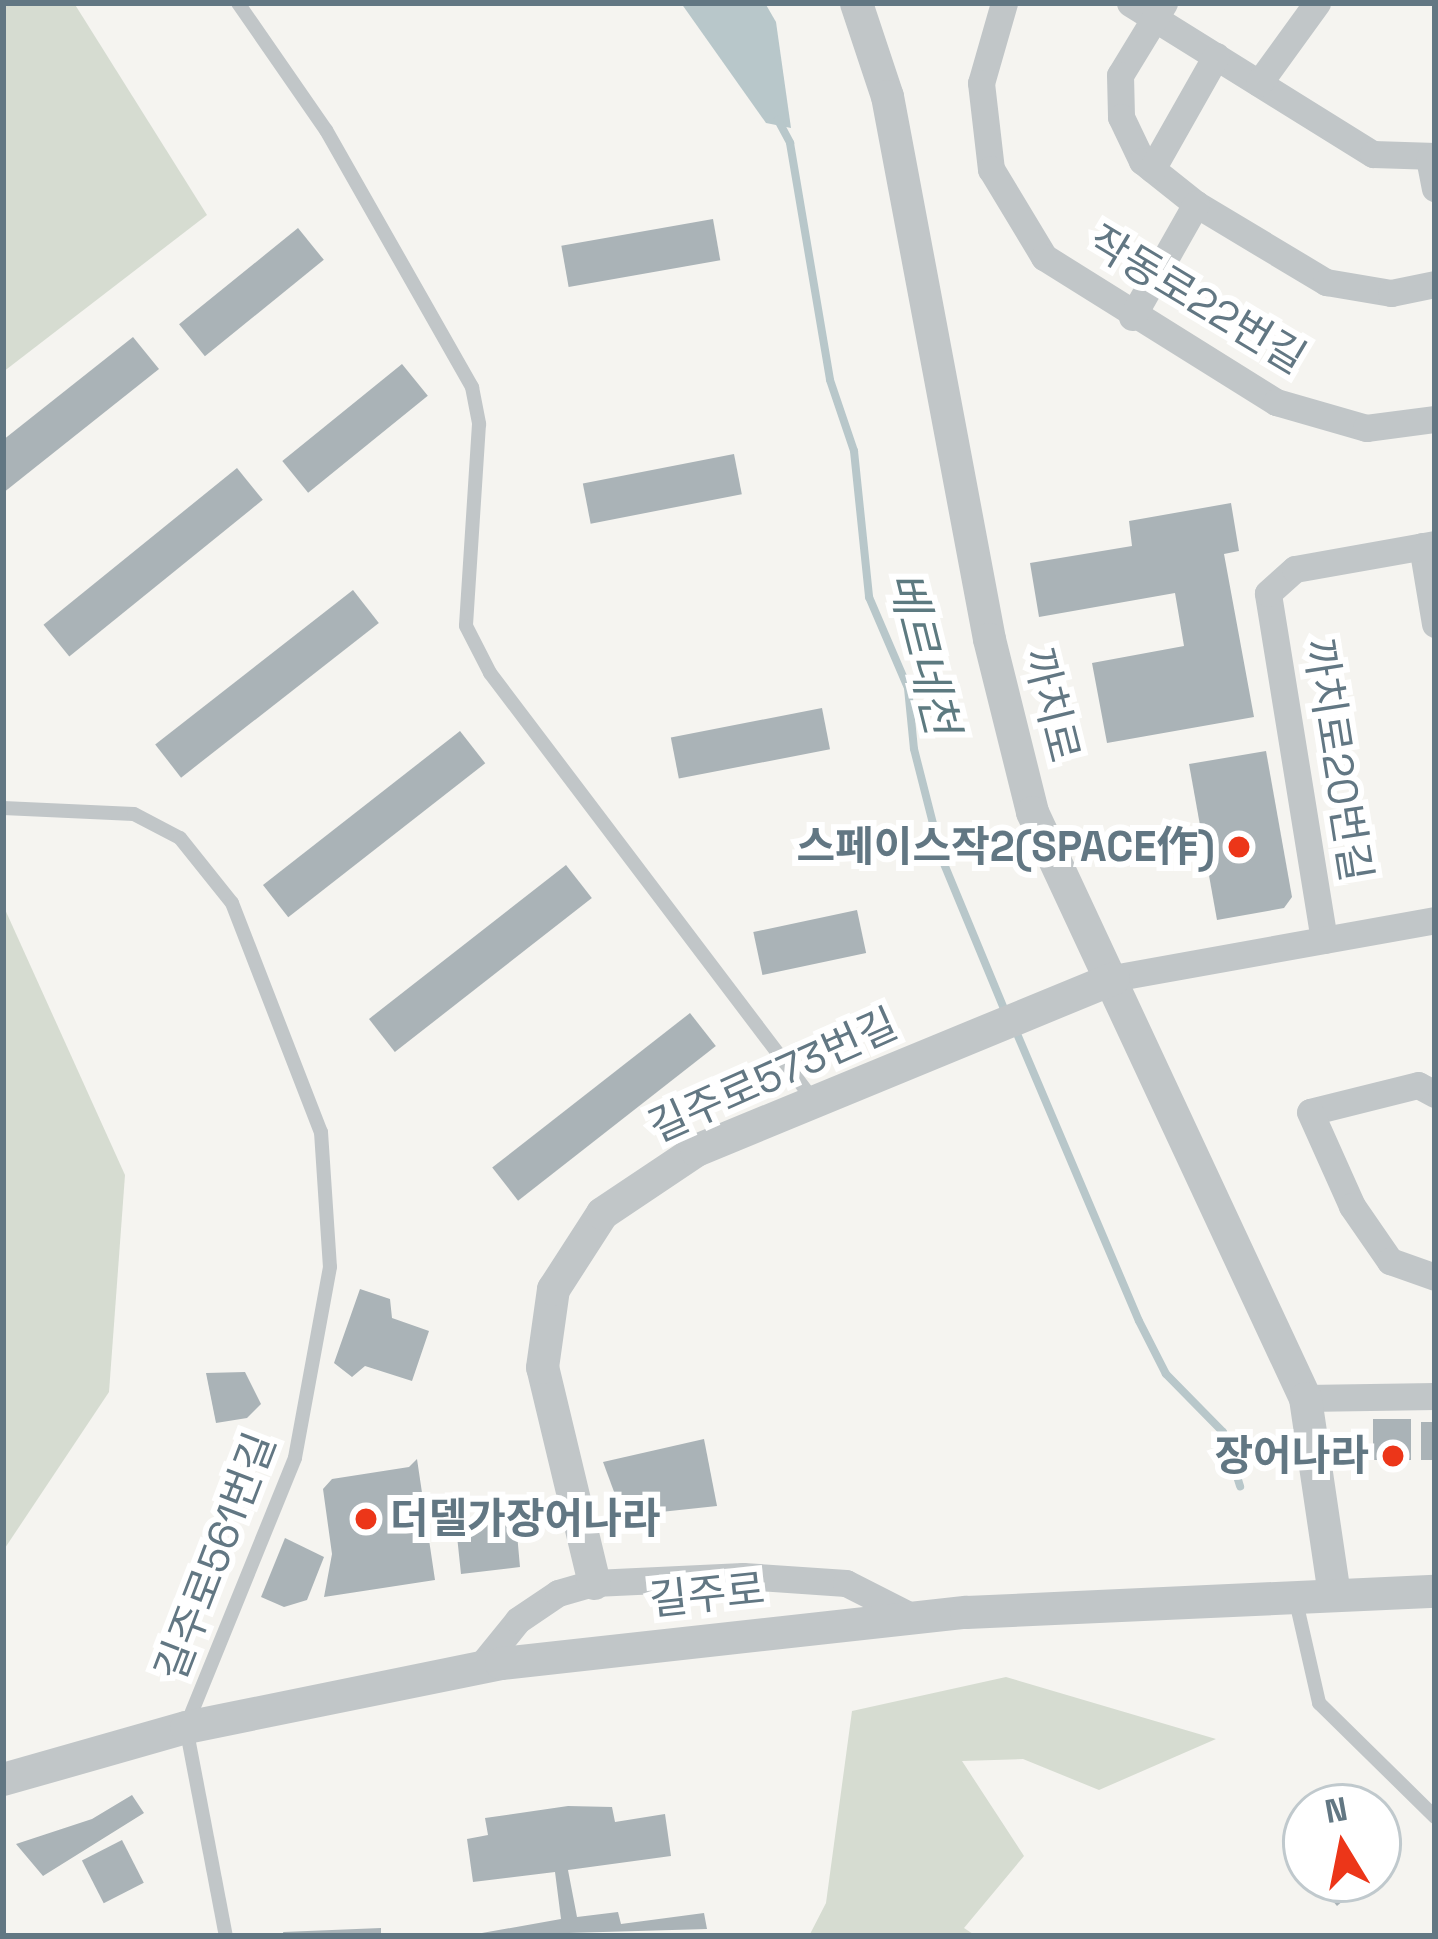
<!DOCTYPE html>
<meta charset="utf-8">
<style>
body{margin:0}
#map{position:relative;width:1438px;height:1939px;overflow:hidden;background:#f5f4f0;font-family:"Space Grotesk","Noto Sans KR",sans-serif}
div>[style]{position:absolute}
.green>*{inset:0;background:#d6dcd1}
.water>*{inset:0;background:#b8c7ca}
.stream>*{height:8px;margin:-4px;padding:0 4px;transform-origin:4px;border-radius:4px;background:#b8c7ca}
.building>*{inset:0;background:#aab3b7;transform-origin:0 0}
.service>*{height:14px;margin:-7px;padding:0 7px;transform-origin:7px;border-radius:7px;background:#c1c6c8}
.minor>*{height:27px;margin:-13.5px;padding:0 13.5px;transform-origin:13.5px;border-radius:13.5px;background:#c1c6c8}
.tertiary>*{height:33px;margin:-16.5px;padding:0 16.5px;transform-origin:16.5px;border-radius:16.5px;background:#c1c6c8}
.dots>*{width:33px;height:33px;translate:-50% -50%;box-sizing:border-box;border:6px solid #fff;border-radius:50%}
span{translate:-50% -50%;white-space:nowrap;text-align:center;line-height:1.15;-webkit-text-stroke:12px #fff;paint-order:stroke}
.street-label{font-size:42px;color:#627783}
.poi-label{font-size:42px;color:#627783;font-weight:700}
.right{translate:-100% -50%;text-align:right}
.left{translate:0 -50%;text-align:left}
.water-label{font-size:45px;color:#5d7a80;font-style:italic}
.frame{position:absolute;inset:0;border:6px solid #627783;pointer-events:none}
.north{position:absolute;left:1282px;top:1783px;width:120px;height:120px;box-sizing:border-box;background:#fff;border:3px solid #c0c9cd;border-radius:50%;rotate:350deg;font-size:33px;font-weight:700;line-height:48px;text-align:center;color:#627783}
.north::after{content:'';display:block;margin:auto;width:42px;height:54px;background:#ec3619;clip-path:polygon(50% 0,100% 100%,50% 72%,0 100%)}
</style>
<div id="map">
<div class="green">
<i style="clip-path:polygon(3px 3px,74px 3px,207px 215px,3px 372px)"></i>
<i style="clip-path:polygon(3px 905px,125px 1175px,109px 1392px,3px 1551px)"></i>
<i style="clip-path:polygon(1006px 1677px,1216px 1739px,1099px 1790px,1023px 1759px,962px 1761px,1024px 1856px,964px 1928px,976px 1936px,809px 1936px,826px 1903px,852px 1711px)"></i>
</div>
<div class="water">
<i style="clip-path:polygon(681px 3px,765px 3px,776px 22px,791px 128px,766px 123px)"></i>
</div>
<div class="stream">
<i style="left:778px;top:120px;width:26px;rotate:62deg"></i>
<i style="left:790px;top:143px;width:240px;rotate:80.4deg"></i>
<i style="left:830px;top:380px;width:75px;rotate:71.3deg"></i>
<i style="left:854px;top:451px;width:147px;rotate:84.1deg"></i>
<i style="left:869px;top:597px;width:99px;rotate:66.8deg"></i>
<i style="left:908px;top:688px;width:61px;rotate:84.4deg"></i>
<i style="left:914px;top:749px;width:114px;rotate:75.7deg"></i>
<i style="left:942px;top:859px;width:165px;rotate:67.5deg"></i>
<i style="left:1015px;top:1029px;width:317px;rotate:67deg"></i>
<i style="left:1139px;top:1321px;width:59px;rotate:63deg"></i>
<i style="left:1166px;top:1374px;width:81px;rotate:45.5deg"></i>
<i style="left:1223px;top:1432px;width:57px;rotate:72.5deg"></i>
</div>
<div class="building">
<i style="left:713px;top:219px;width:42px;height:154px;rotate:80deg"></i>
<i style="left:298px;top:228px;width:41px;height:153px;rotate:51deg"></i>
<i style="clip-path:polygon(133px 337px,159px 369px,3px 493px,3px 440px)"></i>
<i style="left:402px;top:364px;width:41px;height:154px;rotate:51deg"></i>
<i style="left:734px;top:454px;width:41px;height:154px;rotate:79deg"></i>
<i style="left:237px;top:468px;width:41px;height:249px;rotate:51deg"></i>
<i style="clip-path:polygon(1231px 503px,1239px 551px,1224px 554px,1254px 717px,1107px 743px,1092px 663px,1184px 646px,1175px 593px,1039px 617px,1030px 563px,1132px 546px,1129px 521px)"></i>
<i style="left:353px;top:590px;width:42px;height:251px;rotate:52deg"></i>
<i style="left:822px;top:708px;width:42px;height:154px;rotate:79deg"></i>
<i style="left:460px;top:731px;width:41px;height:250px;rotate:52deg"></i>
<i style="clip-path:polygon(1266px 751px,1292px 897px,1284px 908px,1217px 920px,1189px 764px)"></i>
<i style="left:566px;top:865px;width:42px;height:250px;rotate:52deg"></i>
<i style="left:857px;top:910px;width:44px;height:106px;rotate:78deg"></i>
<i style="left:690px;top:1013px;width:42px;height:251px;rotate:52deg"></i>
<i style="clip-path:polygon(360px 1289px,390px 1299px,392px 1318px,429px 1331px,412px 1381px,365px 1366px,352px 1377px,334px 1363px)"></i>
<i style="clip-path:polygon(245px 1372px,261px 1404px,247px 1418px,216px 1423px,206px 1373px)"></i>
<i style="left:1373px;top:1419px;width:38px;height:41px"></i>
<i style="left:1421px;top:1422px;width:14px;height:38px"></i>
<i style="clip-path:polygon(704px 1439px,717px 1506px,623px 1516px,603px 1462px)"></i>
<i style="clip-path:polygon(417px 1459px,435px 1580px,324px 1597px,332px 1554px,323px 1489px,332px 1479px,409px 1467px)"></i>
<i style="clip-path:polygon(515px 1511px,520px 1567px,461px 1574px,455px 1517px,474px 1522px)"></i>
<i style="clip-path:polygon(285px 1538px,324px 1557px,307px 1600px,284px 1607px,261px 1597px)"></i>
<i style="clip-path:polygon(132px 1795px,144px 1813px,43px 1876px,16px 1844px,92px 1819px)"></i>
<i style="clip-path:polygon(568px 1806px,612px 1807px,615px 1822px,665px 1814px,671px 1856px,568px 1870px,577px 1917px,618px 1912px,621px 1924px,704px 1913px,707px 1929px,465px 1936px,561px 1919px,555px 1872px,473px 1882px,467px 1839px,488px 1835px,485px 1818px)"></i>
<i style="left:122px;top:1840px;width:48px;height:45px;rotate:63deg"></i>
<i style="clip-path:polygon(1314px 1879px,1368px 1879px,1337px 1906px)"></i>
<i style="clip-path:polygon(381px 1928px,381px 1936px,284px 1936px,283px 1932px)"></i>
</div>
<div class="service">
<i style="left:238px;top:3px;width:155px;rotate:55.3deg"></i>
<i style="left:326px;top:130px;width:296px;rotate:60.4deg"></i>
<i style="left:472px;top:387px;width:38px;rotate:79deg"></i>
<i style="left:479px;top:424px;width:202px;rotate:93.7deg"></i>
<i style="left:466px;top:626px;width:53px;rotate:62.9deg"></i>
<i style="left:490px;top:673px;width:537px;rotate:52.87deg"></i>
<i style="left:3px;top:808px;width:131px;rotate:2.6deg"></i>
<i style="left:134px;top:814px;width:52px;rotate:27.6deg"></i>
<i style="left:180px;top:838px;width:83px;rotate:51.3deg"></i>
<i style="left:232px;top:903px;width:246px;rotate:68.8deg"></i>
<i style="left:321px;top:1132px;width:135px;rotate:86.2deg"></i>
<i style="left:330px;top:1267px;width:194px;rotate:100.4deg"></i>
<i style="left:295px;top:1458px;width:290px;rotate:112.1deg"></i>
<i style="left:186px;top:1727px;width:213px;rotate:79.2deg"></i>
<i style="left:1295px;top:1597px;width:109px;rotate:77.2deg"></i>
<i style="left:1319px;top:1703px;width:163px;rotate:44.5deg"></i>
</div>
<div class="minor">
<i style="left:1004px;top:3px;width:83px;rotate:106deg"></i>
<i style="left:981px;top:83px;width:87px;rotate:83.4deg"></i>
<i style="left:991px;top:169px;width:103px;rotate:58.9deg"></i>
<i style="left:1044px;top:257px;width:274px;rotate:32deg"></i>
<i style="left:1276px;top:402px;width:94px;rotate:16.1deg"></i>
<i style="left:1366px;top:428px;width:70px;rotate:-7.4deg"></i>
<i style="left:1130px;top:3px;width:286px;rotate:31.9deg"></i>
<i style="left:1373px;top:154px;width:62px;rotate:1.8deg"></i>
<i style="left:1164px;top:3px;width:84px;rotate:121.4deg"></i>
<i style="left:1120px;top:75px;width:42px;rotate:88.6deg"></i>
<i style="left:1121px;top:117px;width:49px;rotate:64.5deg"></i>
<i style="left:1142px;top:161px;width:69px;rotate:38.5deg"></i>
<i style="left:1196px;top:204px;width:152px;rotate:31deg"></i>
<i style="left:1326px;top:282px;width:66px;rotate:9.6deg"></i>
<i style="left:1391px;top:293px;width:45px;rotate:-11.6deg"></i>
<i style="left:1259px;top:83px;width:99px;rotate:-54.1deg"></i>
<i style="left:1429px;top:158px;width:31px;rotate:79deg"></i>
<i style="left:1152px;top:169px;width:130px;rotate:-60.5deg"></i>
<i style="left:1132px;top:317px;width:130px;rotate:-60.5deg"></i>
<i style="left:1422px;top:546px;width:79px;rotate:80.5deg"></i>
<i style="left:1324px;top:940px;width:351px;rotate:-99.2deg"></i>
<i style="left:1268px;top:593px;width:36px;rotate:-42deg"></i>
<i style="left:1295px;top:569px;width:142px;rotate:-10.1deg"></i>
<i style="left:1113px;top:978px;width:327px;rotate:-10.2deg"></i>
<i style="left:1435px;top:1094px;width:19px;rotate:-152deg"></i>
<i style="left:1418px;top:1085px;width:111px;rotate:166deg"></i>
<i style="left:1310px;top:1112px;width:103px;rotate:65.9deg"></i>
<i style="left:1352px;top:1206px;width:67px;rotate:55.4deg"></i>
<i style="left:1390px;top:1261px;width:48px;rotate:19.6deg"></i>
<i style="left:1305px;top:1398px;width:130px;rotate:-0.9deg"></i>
<i style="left:480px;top:1667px;width:60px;rotate:-51deg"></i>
<i style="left:518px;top:1620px;width:48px;rotate:-34deg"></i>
<i style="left:558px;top:1593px;width:37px;rotate:-16deg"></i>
<i style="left:594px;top:1583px;width:149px;rotate:-2.7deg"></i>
<i style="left:743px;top:1576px;width:103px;rotate:3.9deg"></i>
<i style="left:846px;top:1583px;width:75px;rotate:26.9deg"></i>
</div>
<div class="tertiary">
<i style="left:856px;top:3px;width:98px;rotate:71.6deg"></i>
<i style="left:887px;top:96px;width:552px;rotate:79.36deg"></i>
<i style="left:989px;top:639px;width:178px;rotate:76deg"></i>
<i style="left:1032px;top:812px;width:646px;rotate:65.02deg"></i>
<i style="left:1305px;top:1398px;width:199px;rotate:81.6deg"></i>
<i style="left:594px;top:1583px;width:222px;rotate:-103.5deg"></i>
<i style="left:542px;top:1367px;width:79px;rotate:-82deg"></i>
<i style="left:553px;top:1289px;width:90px;rotate:-57.2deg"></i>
<i style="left:602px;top:1213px;width:113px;rotate:-33.8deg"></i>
<i style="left:696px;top:1150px;width:451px;rotate:-22.4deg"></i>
<i style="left:3px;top:1779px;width:190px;rotate:-15.9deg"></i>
<i style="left:186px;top:1727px;width:321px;rotate:-11.5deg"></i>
<i style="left:501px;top:1663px;width:468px;rotate:-6.3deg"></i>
<i style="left:966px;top:1612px;width:469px;rotate:-2.6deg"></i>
</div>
<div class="dots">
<i style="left:1239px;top:847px;background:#ec3619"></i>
<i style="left:1393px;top:1456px;background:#ec3619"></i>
<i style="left:366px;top:1519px;background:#ec3619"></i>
</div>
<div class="street-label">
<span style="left:1197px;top:300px;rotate:31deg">작동로22번길</span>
<span style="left:1051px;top:705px;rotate:76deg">까치로</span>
<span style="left:1337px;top:760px;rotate:81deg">까치로20번길</span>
<span style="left:773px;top:1076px;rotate:-24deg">길주로573번길</span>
<span style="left:216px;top:1557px;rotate:-69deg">길주로561번길</span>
<span style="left:707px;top:1595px;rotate:-6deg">길주로</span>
</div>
<div class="poi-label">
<span class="right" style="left:1215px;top:847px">스페이스작2(SPACE作)</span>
<span class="right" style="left:1369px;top:1456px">장어나라</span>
<span class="left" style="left:390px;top:1519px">더델가장어나라</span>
</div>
<div class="water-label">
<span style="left:923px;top:653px;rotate:76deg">베르네천</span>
</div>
<div class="frame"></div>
<div class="north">N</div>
</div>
